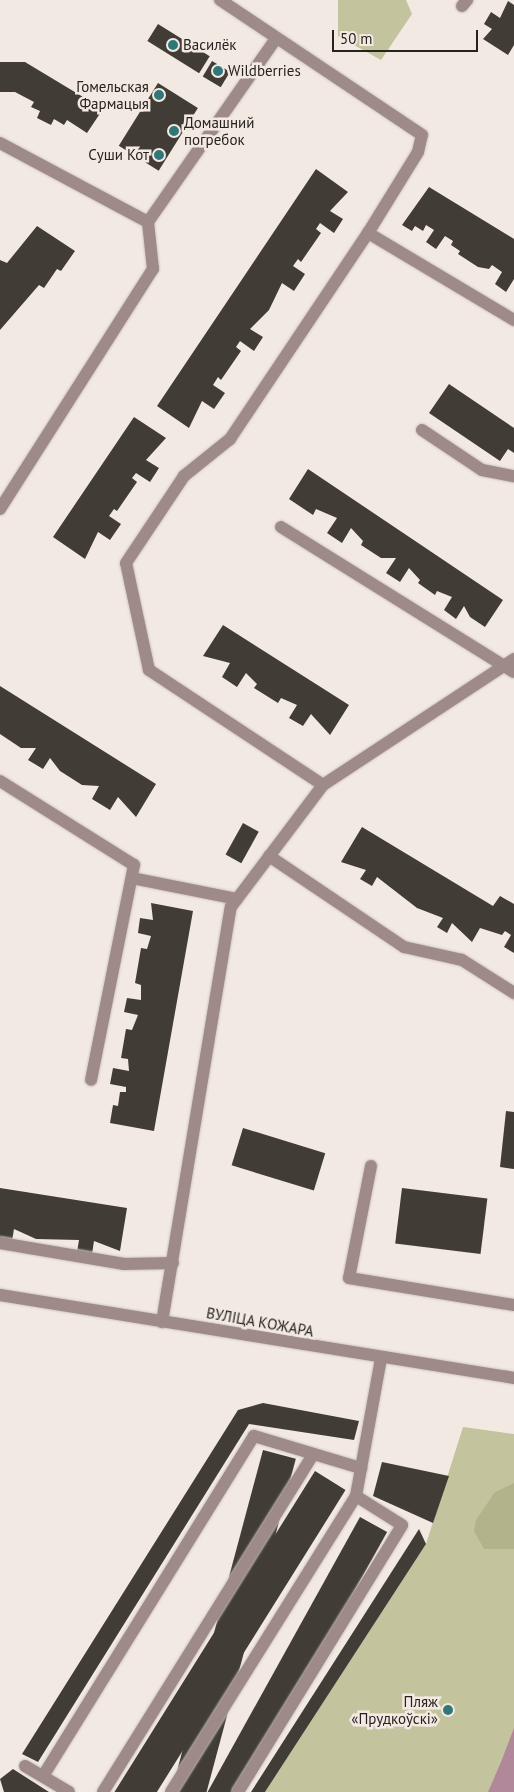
<!DOCTYPE html>
<meta charset="utf-8">
<style>
body{margin:0}
#map{position:relative;width:514px;height:1792px;overflow:hidden;background:#f3e9e3;font-family:"PT Sans",sans-serif}
div>[style]{position:absolute}
.green>*{inset:0;background:#c3c39e}
.forest>*{inset:0;background:#b2b38b}
.water>*{inset:0;background:#b18899}
.building>*{inset:0;background:#413d36;transform-origin:0 0}
.roads{filter:drop-shadow(0 0 1px #cec5c0) drop-shadow(0 0 1px #cec5c0)}
.minor>*{height:12px;margin:-6px;padding:0 6px;transform-origin:6px;border-radius:6px;background:#9e8a89}
.dots>*{width:14px;height:14px;translate:-50% -50%;box-sizing:border-box;border:2px solid #f3e9e3;border-radius:50%}
span{translate:-50% -50%;white-space:nowrap;text-align:center;line-height:1.15;-webkit-text-stroke:5px #f3e9e3;paint-order:stroke}
.poi-label{font-size:15px;color:#262220}
.left{translate:0 -50%;text-align:left}
.right{translate:-100% -50%;text-align:right}
.street-label{font-size:15px;color:#262220}
.scale{position:absolute;left:332px;top:30px;width:146px;height:22px;box-sizing:border-box;border:2px solid #262220;border-top:0;padding-left:6px;font-size:15px;line-height:18px;white-space:nowrap;color:#262220;-webkit-text-stroke:4px #f3e9e3;paint-order:stroke}
</style>
<div id="map">
<div class="green">
<i style="clip-path:polygon(338px 0,406px 0,412px 14px,381px 60px,338px 36px)"></i>
<i style="clip-path:polygon(463px 1427px,514px 1434px,514px 1792px,265px 1792px,426px 1544px)"></i>
</div>
<div class="forest">
<i style="clip-path:polygon(514px 1483px,514px 1549px,484px 1549px,474px 1531px,476px 1520px,495px 1492px)"></i>
</div>
<div class="water">
<i style="clip-path:polygon(514px 1728px,514px 1792px,488px 1792px,501px 1762px)"></i>
</div>
<div class="building">
<i style="clip-path:polygon(508px 1px,514px 5px,514px 45px,508px 55px,483px 39px,492px 29px,484px 24px,491px 12px,500px 18px)"></i>
<i style="left:158px;top:24px;width:61px;height:20px;rotate:32deg"></i>
<i style="left:212px;top:61px;width:21px;height:18px;rotate:31deg"></i>
<i style="clip-path:polygon(0 62px,25px 62px,103px 109px,87px 133px,67px 120px,64px 125px,54px 119px,51px 125px,37px 118px,40px 111px,31px 107px,34px 102px,15px 92px,0 92px)"></i>
<i style="left:158px;top:83px;width:47px;height:74px;rotate:32deg"></i>
<i style="clip-path:polygon(316px 169px,348px 192px,330px 211px,343px 219px,334px 233px,320px 223px,316px 229px,321px 233px,301px 262px,298px 259px,293px 266px,305px 274px,294px 291px,282px 283px,269px 310px,250px 329px,263px 337px,254px 351px,240px 341px,236px 347px,241px 351px,221px 380px,218px 377px,213px 385px,225px 393px,214px 409px,202px 401px,189px 428px,157px 406px)"></i>
<i style="clip-path:polygon(429px 187px,514px 239px,514px 279px,506px 292px,495px 284px,502px 272px,492px 265px,489px 269px,478px 267px,458px 254px,460px 251px,451px 245px,453px 241px,445px 236px,436px 249px,426px 242px,434px 230px,426px 225px,423px 231px,415px 226px,412px 231px,402px 225px)"></i>
<i style="clip-path:polygon(37px 226px,75px 251px,61px 271px,57px 269px,44px 288px,39px 285px,0 330px,0 260px,7px 263px)"></i>
<i style="clip-path:polygon(449px 384px,514px 428px,514px 453px,508px 449px,500px 461px,429px 413px)"></i>
<i style="clip-path:polygon(134px 417px,166px 438px,146px 460px,159px 468px,150px 482px,136px 473px,132px 478px,137px 482px,117px 511px,114px 509px,109px 516px,121px 524px,110px 540px,98px 532px,85px 559px,53px 537px)"></i>
<i style="clip-path:polygon(308px 469px,503px 600px,485px 627px,470px 617px,464px 606px,456px 619px,444px 610px,452px 597px,437px 591px,435px 595px,418px 583px,420px 580px,409px 568px,400px 582px,386px 573px,396px 558px,381px 558px,361px 545px,363px 541px,351px 528px,342px 543px,327px 533px,337px 518px,316px 509px,313px 515px,289px 499px)"></i>
<i style="clip-path:polygon(223px 625px,349px 705px,330px 735px,311px 714px,303px 726px,289px 718px,297px 705px,281px 698px,278px 703px,254px 688px,257px 684px,246px 673px,237px 687px,222px 677px,230px 663px,203px 656px)"></i>
<i style="clip-path:polygon(0 686px,156px 784px,136px 817px,118px 797px,110px 810px,92px 799px,99px 786px,82px 785px,60px 771px,50px 758px,43px 769px,28px 760px,36px 748px,21px 748px,0 734px)"></i>
<i style="left:243px;top:823px;width:18px;height:36px;rotate:29deg"></i>
<i style="clip-path:polygon(362px 827px,493px 906px,500px 896px,514px 904px,514px 953px,504px 947px,511px 935px,505px 931px,502px 935px,480px 928px,472px 942px,452px 923px,447px 933px,437px 927px,443px 918px,417px 908px,377px 877px,372px 886px,360px 879px,366px 870px,341px 862px)"></i>
<i style="clip-path:polygon(151px 903px,193px 911px,154px 1131px,110px 1123px,113px 1105px,118px 1106px,120px 1092px,126px 1092px,126px 1087px,110px 1084px,113px 1068px,129px 1071px,128px 1059px,121px 1058px,126px 1029px,132px 1030px,138px 1015px,124px 1012px,127px 998px,141px 1000px,141px 985px,135px 983px,141px 948px,147px 949px,151px 936px,138px 933px,140px 918px,153px 920px)"></i>
<i style="clip-path:polygon(506px 1111px,514px 1112px,514px 1169px,500px 1167px)"></i>
<i style="left:243px;top:1128px;width:86px;height:39px;rotate:17deg"></i>
<i style="clip-path:polygon(0 1188px,127px 1208px,120px 1251px,94px 1241px,92px 1254px,77px 1252px,79px 1240px,36px 1239px,14px 1229px,12px 1241px,0 1240px)"></i>
<i style="left:402px;top:1188px;width:86px;height:56px;rotate:7deg"></i>
<i style="clip-path:polygon(263px 1403px,359px 1421px,354px 1440px,249px 1424px,38px 1762px,22px 1754px,238px 1410px)"></i>
<i style="left:263px;top:1450px;width:34px;height:383px;rotate:15deg"></i>
<i style="clip-path:polygon(382px 1462px,449px 1476px,433px 1523px,373px 1496px)"></i>
<i style="left:315px;top:1471px;width:36px;height:380px;rotate:32deg"></i>
<i style="left:360px;top:1517px;width:31px;height:325px;rotate:29deg"></i>
<i style="clip-path:polygon(419px 1529px,426px 1544px,265px 1792px,251px 1792px)"></i>
<i style="clip-path:polygon(13px 1769px,49px 1792px,4px 1792px,0 1779px)"></i>
</div>
<div class="roads">
<div class="minor">
<i style="left:462px;top:6px;width:8px;rotate:-50deg"></i>
<i style="left:0;top:143px;width:168px;rotate:28.1deg"></i>
<i style="left:368px;top:233px;width:170px;rotate:30.8deg"></i>
<i style="left:422px;top:430px;width:72px;rotate:33.7deg"></i>
<i style="left:482px;top:470px;width:33px;rotate:11deg"></i>
<i style="left:0;top:509px;width:285px;rotate:-57.5deg"></i>
<i style="left:153px;top:269px;width:47px;rotate:-96.1deg"></i>
<i style="left:148px;top:222px;width:222px;rotate:-55.1deg"></i>
<i style="left:281px;top:527px;width:274px;rotate:31.9deg"></i>
<i style="left:0;top:781px;width:158px;rotate:32.1deg"></i>
<i style="left:134px;top:865px;width:219px;rotate:101.3deg"></i>
<i style="left:323px;top:785px;width:229px;rotate:-33.4deg"></i>
<i style="left:269px;top:856px;width:163px;rotate:34deg"></i>
<i style="left:404px;top:947px;width:59px;rotate:12.6deg"></i>
<i style="left:462px;top:960px;width:62px;rotate:32.4deg"></i>
<i style="left:132px;top:878px;width:107px;rotate:11.3deg"></i>
<i style="left:371px;top:1166px;width:114px;rotate:101.1deg"></i>
<i style="left:349px;top:1278px;width:167px;rotate:9.3deg"></i>
<i style="left:0;top:1243px;width:126px;rotate:9.6deg"></i>
<i style="left:124px;top:1264px;width:49px;rotate:-1.2deg"></i>
<i style="left:0;top:1295px;width:521px;rotate:9.17deg"></i>
<i style="left:162px;top:1322px;width:421px;rotate:-80.6deg"></i>
<i style="left:231px;top:907px;width:153px;rotate:-53deg"></i>
<i style="left:323px;top:785px;width:209px;rotate:-146.5deg"></i>
<i style="left:149px;top:670px;width:109px;rotate:-102.1deg"></i>
<i style="left:126px;top:563px;width:105px;rotate:-56.3deg"></i>
<i style="left:184px;top:476px;width:59px;rotate:-38.8deg"></i>
<i style="left:230px;top:439px;width:248px;rotate:-56.2deg"></i>
<i style="left:368px;top:233px;width:95px;rotate:-58.3deg"></i>
<i style="left:418px;top:152px;width:17px;rotate:-77deg"></i>
<i style="left:422px;top:135px;width:243px;rotate:-146.2deg"></i>
<i style="left:25px;top:1766px;width:51px;rotate:30.6deg"></i>
<i style="left:43px;top:1776px;width:400px;rotate:-58.2deg"></i>
<i style="left:254px;top:1436px;width:112px;rotate:16.7deg"></i>
<i style="left:103px;top:1792px;width:398px;rotate:-58.1deg"></i>
<i style="left:171px;top:1792px;width:349px;rotate:-58deg"></i>
<i style="left:356px;top:1496px;width:140px;rotate:-79.7deg"></i>
<i style="left:238px;top:1792px;width:313px;rotate:-58.4deg"></i>
<i style="left:402px;top:1525px;width:54px;rotate:-147.8deg"></i>
</div>
</div>
<div class="dots">
<i style="left:173px;top:45px;background:#2f7877"></i>
<i style="left:218px;top:71px;background:#2f7877"></i>
<i style="left:159px;top:95px;background:#2f7877"></i>
<i style="left:174px;top:131px;background:#2f7877"></i>
<i style="left:159px;top:155px;background:#2f7877"></i>
<i style="left:448px;top:1710px;background:#2f7877"></i>
</div>
<div class="poi-label">
<span class="left" style="left:183px;top:45px">Василёк</span>
<span class="left" style="left:228px;top:71px">Wildberries</span>
<span class="right" style="left:149px;top:95px">Гомельская<br>Фармацыя</span>
<span class="left" style="left:184px;top:131px">Домашний<br>погребок</span>
<span class="right" style="left:149px;top:155px">Суши Кот</span>
<span class="right" style="left:438px;top:1710px">Пляж<br>«Прудкоўскі»</span>
</div>
<div class="street-label">
<span style="left:260px;top:1322px;rotate:10deg">ВУЛІЦА КОЖАРА</span>
</div>
<div class="scale">50 m</div>
</div>
